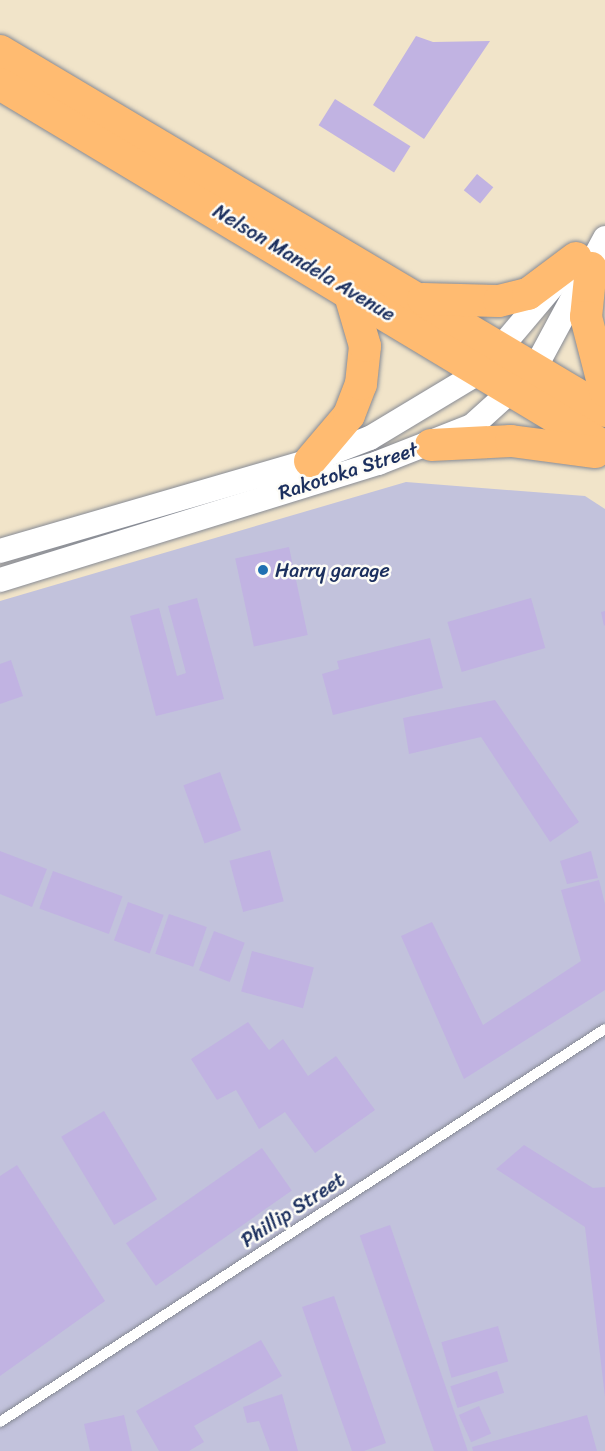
<!DOCTYPE html>
<style>
body{margin:0}
#map{position:relative;width:605px;height:1451px;overflow:hidden;background:#f1e4c9;font-family:Sriracha,sans-serif}
div>[style]{position:absolute}
.industrial>*{inset:0;background:#c2c2dc}
.building>*{inset:0;background:#c1b3e2;transform-origin:0 0}
.roads{filter:drop-shadow(0 0 2px #868a94) drop-shadow(0 0 2px #868a94)}
.service>*{height:10px;margin:-5px;padding:0 5px;transform-origin:5px;border-radius:5px;background:#fff}
.tertiary>*{height:24px;margin:-12px;padding:0 12px;transform-origin:12px;border-radius:12px;background:#fff}
.primary>*{height:32px;margin:-16px;padding:0 16px;transform-origin:16px;border-radius:16px;background:#ffbb71}
.dots>*{width:16px;height:16px;translate:-50% -50%;box-sizing:border-box;border:3px solid #fdfcf7;border-radius:50%}
span{translate:-50% -50%;white-space:nowrap;text-align:center;line-height:1.15;-webkit-text-stroke:5px #fdfcf7;paint-order:stroke}
.street-label{font-size:20px;color:#1b2f5e}
.poi-label{font-size:20px;color:#1b2f5e}
.left{translate:0 -50%;text-align:left}
</style>
<div id="map">
<div class="industrial">
<i style="clip-path:polygon(406px 482px,585px 496px,605px 509px,605px 1451px,0 1451px,0 601px)"></i>
</div>
<div class="building">
<i style="clip-path:polygon(416px 36px,433px 42px,490px 41px,424px 139px,373px 105px)"></i>
<i style="left:335px;top:99px;width:89px;height:31px;rotate:32deg"></i>
<i style="left:477px;top:174px;width:21px;height:21px;rotate:39deg"></i>
<i style="left:289px;top:547px;width:90px;height:55px;rotate:78deg"></i>
<i style="clip-path:polygon(197px 598px,224px 699px,156px 716px,130px 616px,159px 608px,177px 676px,186px 673px,168px 606px)"></i>
<i style="left:531px;top:598px;width:52px;height:87px;rotate:74deg"></i>
<i style="clip-path:polygon(605px 611px,605px 625px,604px 626px,601px 612px)"></i>
<i style="clip-path:polygon(430px 638px,443px 688px,333px 715px,322px 674px,339px 669px,337px 661px)"></i>
<i style="clip-path:polygon(11px 660px,23px 696px,0 704px,0 664px)"></i>
<i style="clip-path:polygon(495px 700px,579px 822px,550px 842px,481px 737px,409px 754px,403px 718px)"></i>
<i style="left:220px;top:772px;width:62px;height:39px;rotate:70deg"></i>
<i style="left:270px;top:850px;width:53px;height:42px;rotate:75deg"></i>
<i style="clip-path:polygon(0 851px,47px 869px,32px 907px,0 894px)"></i>
<i style="clip-path:polygon(591px 851px,598px 878px,567px 884px,560px 861px)"></i>
<i style="left:53px;top:871px;width:74px;height:40px;rotate:20deg"></i>
<i style="clip-path:polygon(599px 880px,605px 904px,605px 990px,464px 1079px,401px 936px,432px 922px,483px 1025px,581px 961px,561px 890px)"></i>
<i style="left:128px;top:902px;width:38px;height:41px;rotate:20deg"></i>
<i style="left:169px;top:914px;width:40px;height:42px;rotate:19deg"></i>
<i style="left:214px;top:931px;width:33px;height:42px;rotate:21deg"></i>
<i style="left:252px;top:951px;width:64px;height:42px;rotate:15deg"></i>
<i style="clip-path:polygon(248px 1022px,269px 1050px,283px 1039px,308px 1076px,336px 1056px,375px 1110px,315px 1153px,285px 1112px,259px 1129px,236px 1090px,217px 1100px,191px 1059px)"></i>
<i style="left:104px;top:1111px;width:103px;height:50px;rotate:59deg"></i>
<i style="clip-path:polygon(524px 1145px,593px 1188px,605px 1187px,605px 1397px,585px 1227px,496px 1169px)"></i>
<i style="left:262px;top:1148px;width:52px;height:166px;rotate:55deg"></i>
<i style="clip-path:polygon(17px 1165px,105px 1301px,0 1376px,0 1176px)"></i>
<i style="left:390px;top:1225px;width:239px;height:32px;rotate:71deg"></i>
<i style="clip-path:polygon(334px 1296px,386px 1443px,364px 1451px,352px 1451px,302px 1307px)"></i>
<i style="left:498px;top:1326px;width:37px;height:59px;rotate:74deg"></i>
<i style="clip-path:polygon(261px 1340px,282px 1376px,194px 1426px,204px 1442px,189px 1451px,159px 1451px,136px 1411px)"></i>
<i style="left:497px;top:1371px;width:23px;height:49px;rotate:72deg"></i>
<i style="clip-path:polygon(282px 1394px,298px 1451px,270px 1451px,259px 1421px,247px 1423px,243px 1407px)"></i>
<i style="left:479px;top:1406px;width:30px;height:22px;rotate:66deg"></i>
<i style="clip-path:polygon(124px 1415px,132px 1451px,90px 1451px,84px 1424px)"></i>
<i style="clip-path:polygon(587px 1415px,597px 1451px,473px 1451px,472px 1447px)"></i>
</div>
<div class="roads">
<div class="service">
<i style="left:0;top:1422px;width:721px;rotate:-33.01deg"></i>
</div>
<div class="tertiary">
<i style="left:0;top:551px;width:323px;rotate:-16.2deg"></i>
<i style="left:310px;top:461px;width:64px;rotate:-21deg"></i>
<i style="left:370px;top:438px;width:128px;rotate:-31deg"></i>
<i style="left:480px;top:372px;width:118px;rotate:-49.8deg"></i>
<i style="left:0;top:580px;width:396px;rotate:-17.2deg"></i>
<i style="left:378px;top:463px;width:101px;rotate:-21.5deg"></i>
<i style="left:472px;top:426px;width:84px;rotate:-42.1deg"></i>
<i style="left:534px;top:370px;width:150px;rotate:-61.7deg"></i>
</div>
<div class="primary">
<i style="left:0;top:51px;width:704px;rotate:30.75deg"></i>
<i style="left:0;top:84px;width:706px;rotate:30.96deg"></i>
<i style="left:591px;top:268px;width:49px;rotate:95.8deg"></i>
<i style="left:586px;top:317px;width:76px;rotate:75.6deg"></i>
<i style="left:423px;top:299px;width:76px;rotate:1.5deg"></i>
<i style="left:499px;top:301px;width:30px;rotate:-14deg"></i>
<i style="left:528px;top:294px;width:60px;rotate:-36.9deg"></i>
<i style="left:431px;top:445px;width:80px;rotate:-2.9deg"></i>
<i style="left:511px;top:441px;width:85px;rotate:7.5deg"></i>
<i style="left:310px;top:461px;width:60px;rotate:-49.7deg"></i>
<i style="left:349px;top:415px;width:33px;rotate:-69deg"></i>
<i style="left:361px;top:384px;width:38px;rotate:-84deg"></i>
<i style="left:365px;top:346px;width:60px;rotate:-106.3deg"></i>
</div>
</div>
<div class="dots">
<i style="left:263px;top:570px;background:#1f6fb2"></i>
</div>
<div class="street-label">
<span style="left:304px;top:263px;rotate:31deg">Nelson Mandela Avenue</span>
<span style="left:348px;top:471px;rotate:-18deg">Rakotoka Street</span>
<span style="left:293px;top:1210px;rotate:-33deg">Phillip Street</span>
</div>
<div class="poi-label">
<span class="left" style="left:275px;top:570px">Harry garage</span>
</div>
</div>
